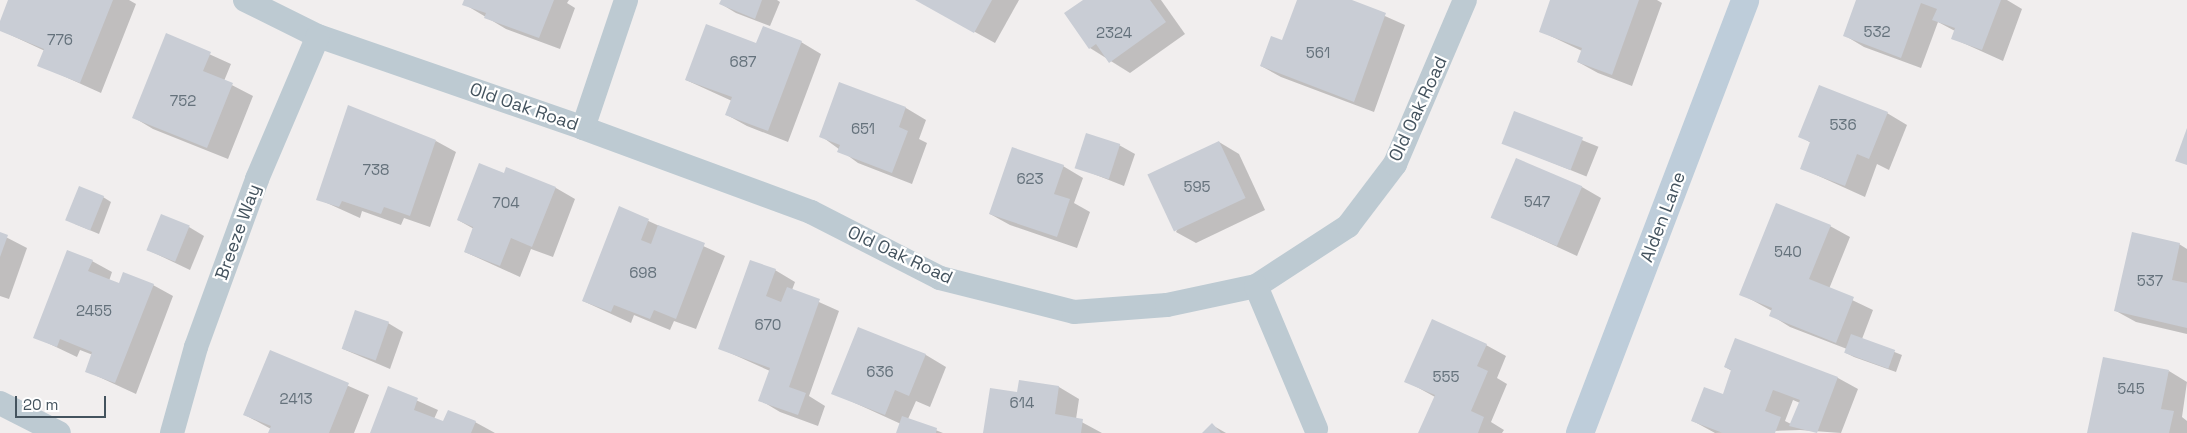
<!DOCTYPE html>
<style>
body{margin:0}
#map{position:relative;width:2187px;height:433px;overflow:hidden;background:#f1eeee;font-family:"Space Grotesk",sans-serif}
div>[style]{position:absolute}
.shadow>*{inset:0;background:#0003;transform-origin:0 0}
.building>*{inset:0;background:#c9cdd5;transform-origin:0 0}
.street>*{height:24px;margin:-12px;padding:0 12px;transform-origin:12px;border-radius:12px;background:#bdcad2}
.secondary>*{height:28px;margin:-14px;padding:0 14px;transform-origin:14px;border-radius:14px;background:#becdda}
span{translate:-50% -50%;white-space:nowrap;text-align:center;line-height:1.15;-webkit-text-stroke:4.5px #fff;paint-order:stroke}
.number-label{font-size:15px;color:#65727c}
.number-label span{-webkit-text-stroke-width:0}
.street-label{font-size:18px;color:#44535e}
.scale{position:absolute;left:15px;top:396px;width:91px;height:22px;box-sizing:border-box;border:2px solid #44535e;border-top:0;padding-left:6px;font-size:15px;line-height:18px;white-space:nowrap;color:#44535e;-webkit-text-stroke:4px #fff;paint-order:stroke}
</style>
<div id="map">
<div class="shadow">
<i style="clip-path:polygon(10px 0,129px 0,136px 4px,101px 93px,39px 65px,45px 51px,0 30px)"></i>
<i style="clip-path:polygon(465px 0,569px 0,567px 3px,575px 8px,560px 49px,506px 29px,464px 4px)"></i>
<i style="clip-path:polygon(722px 0,777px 0,780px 2px,770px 26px,736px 13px,721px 4px)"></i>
<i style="clip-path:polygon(917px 0,1019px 0,995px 43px)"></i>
<i style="clip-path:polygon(1086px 0,1161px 0,1185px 34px,1130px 73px,1090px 48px,1066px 14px)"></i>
<i style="clip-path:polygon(1299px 0,1349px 0,1405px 25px,1374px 112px,1281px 77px,1261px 66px,1283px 42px)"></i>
<i style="clip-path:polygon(1552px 0,1657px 0,1662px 3px,1632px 86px,1598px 73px,1578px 62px,1582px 51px,1540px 31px)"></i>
<i style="clip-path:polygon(1858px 0,2007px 0,2022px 9px,2003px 61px,1952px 38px,1955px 31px,1938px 22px,1921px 68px,1864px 47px,1844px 35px)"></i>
<i style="clip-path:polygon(167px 35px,231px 64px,224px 81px,253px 96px,228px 159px,153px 129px,133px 117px)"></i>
<i style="clip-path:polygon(801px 42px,821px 54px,788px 142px,747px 126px,727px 115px,732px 101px,686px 80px,757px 44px)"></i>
<i style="clip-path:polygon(840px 84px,906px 108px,926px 120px,919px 139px,927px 143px,912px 184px,858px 163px,821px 136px)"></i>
<i style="left:1515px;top:113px;width:90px;height:32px;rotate:22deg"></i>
<i style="clip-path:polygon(1887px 113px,1907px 125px,1889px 170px,1877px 164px,1865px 197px,1801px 168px,1811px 143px,1800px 136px)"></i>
<i style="clip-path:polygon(436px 141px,456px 152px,430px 227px,404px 218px,401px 225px,362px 211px,360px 218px,318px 199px)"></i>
<i style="clip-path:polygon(1219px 142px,1239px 154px,1265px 210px,1196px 243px,1176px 232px)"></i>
<i style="clip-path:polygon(1119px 145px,1135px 154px,1124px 186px,1076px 167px)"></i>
<i style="clip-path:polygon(1063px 166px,1083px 178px,1074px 203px,1090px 212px,1077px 248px,1010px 225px,990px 214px)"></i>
<i style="clip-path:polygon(505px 175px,556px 188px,575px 199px,553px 257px,531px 249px,520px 277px,465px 252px,474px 229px,458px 220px)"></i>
<i style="clip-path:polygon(1582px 187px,1601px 198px,1577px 256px,1493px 217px)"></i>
<i style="clip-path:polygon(103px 197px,111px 202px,99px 234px,75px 224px)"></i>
<i style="clip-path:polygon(620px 208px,725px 256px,696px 329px,674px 321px,670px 330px,634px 315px,631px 323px,583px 301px)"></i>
<i style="clip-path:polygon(1830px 226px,1850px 237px,1829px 289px,1873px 310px,1862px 339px,1902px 355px,1896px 372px,1854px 357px,1846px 353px,1847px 349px,1790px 327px,1771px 315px,1772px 311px,1741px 294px)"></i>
<i style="clip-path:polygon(189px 227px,204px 236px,190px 270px,148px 250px)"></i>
<i style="clip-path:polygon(0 234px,27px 248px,9px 299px,0 296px)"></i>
<i style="clip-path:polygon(2179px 244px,2187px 249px,2187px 334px,2136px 322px,2116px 311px)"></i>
<i style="clip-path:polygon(92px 261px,112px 272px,109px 281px,119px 285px,153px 285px,173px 296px,136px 394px,86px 371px,93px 355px,80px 350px,77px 357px,35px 337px)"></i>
<i style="clip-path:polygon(775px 270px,795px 282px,792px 290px,839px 311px,809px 396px,825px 406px,818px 426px,780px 412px,760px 400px,770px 371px,719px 348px)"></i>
<i style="clip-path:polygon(388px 323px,403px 332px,390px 369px,343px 349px)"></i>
<i style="clip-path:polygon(859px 329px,926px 355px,946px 367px,930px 407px,916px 401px,908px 419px,943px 433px,898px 433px,901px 424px,833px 393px)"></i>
<i style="clip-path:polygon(1486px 345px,1506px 356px,1497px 378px,1507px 384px,1491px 422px,1504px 430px,1502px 433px,1419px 433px,1435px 397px,1406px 381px)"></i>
<i style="clip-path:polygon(271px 352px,369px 395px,354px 433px,269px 433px,271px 429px,245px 415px)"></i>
<i style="clip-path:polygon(evenodd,1725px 367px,1838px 378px,1858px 389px,1841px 433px,1800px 430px,1715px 433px,1693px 421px,1724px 396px,1732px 371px,1725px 367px,1793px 400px,1800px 403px,1791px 424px,1785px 421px,1793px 400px)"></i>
<i style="clip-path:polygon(2169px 371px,2187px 382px,2182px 417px,2187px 421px,2187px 433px,2088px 433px)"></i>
<i style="clip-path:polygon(1020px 381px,1059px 387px,1079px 399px,1076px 419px,1102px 433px,984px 433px,1018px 394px)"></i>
<i style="clip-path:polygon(389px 388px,438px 410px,434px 419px,444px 423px,475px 422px,495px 433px,371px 433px)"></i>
<i style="clip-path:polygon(1212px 425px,1226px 433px,1204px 433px)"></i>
</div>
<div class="building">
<i style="clip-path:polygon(8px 0,113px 0,80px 83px,37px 66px,44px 49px,0 31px,0 21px)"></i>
<i style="clip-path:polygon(464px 0,554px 0,539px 38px,484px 18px,486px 13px,462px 5px)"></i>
<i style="clip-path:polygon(721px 0,762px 0,755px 19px,719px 4px)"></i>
<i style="clip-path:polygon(915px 0,992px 0,974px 33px)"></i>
<i style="clip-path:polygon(1083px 0,1150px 0,1166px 22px,1109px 63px,1096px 44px,1089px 49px,1064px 13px)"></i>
<i style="clip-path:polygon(1297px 0,1352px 0,1386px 13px,1354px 102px,1260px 66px,1271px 36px,1282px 40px)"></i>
<i style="clip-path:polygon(1550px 0,1639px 0,1612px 75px,1577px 62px,1582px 48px,1539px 32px)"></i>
<i style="clip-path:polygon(1856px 0,2001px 0,1982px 50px,1951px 39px,1955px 28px,1932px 20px,1937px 9px,1921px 3px,1901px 58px,1843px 36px)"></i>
<i style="clip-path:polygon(706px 24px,756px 43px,763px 26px,802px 41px,768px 131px,725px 115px,732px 97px,685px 80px)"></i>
<i style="clip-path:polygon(166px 33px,211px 52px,203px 71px,233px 83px,207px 148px,132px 118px)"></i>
<i style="clip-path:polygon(839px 82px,906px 107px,899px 127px,908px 131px,892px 173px,837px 152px,840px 145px,819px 137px)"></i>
<i style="clip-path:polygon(1819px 85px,1888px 112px,1869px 159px,1857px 154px,1845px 186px,1800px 169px,1810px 142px,1798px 137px)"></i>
<i style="clip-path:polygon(348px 105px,436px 140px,410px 216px,384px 207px,381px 214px,342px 201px,339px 207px,316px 200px)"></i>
<i style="left:1514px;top:111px;width:74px;height:35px;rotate:21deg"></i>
<i style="clip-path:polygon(2187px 128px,2187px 165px,2175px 161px)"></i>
<i style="left:1086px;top:133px;width:36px;height:37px;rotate:18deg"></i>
<i style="left:1219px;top:141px;width:63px;height:79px;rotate:65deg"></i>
<i style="clip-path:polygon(1012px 147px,1064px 165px,1054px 194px,1070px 199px,1057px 237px,989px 214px)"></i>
<i style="left:1516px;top:158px;width:72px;height:65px;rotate:23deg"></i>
<i style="clip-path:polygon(479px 163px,504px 173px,506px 167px,556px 187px,532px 247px,511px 238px,500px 266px,464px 252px,473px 227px,457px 220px)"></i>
<i style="left:79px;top:186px;width:27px;height:37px;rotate:22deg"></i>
<i style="clip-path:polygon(1776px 203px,1831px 225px,1809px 279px,1854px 297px,1836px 343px,1769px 316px,1772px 308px,1739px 295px)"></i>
<i style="clip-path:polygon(619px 206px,649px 219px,641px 240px,651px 244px,658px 225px,705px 243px,676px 319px,654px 310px,650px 319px,614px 305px,611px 312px,582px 301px)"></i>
<i style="left:161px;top:214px;width:31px;height:39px;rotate:22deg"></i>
<i style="clip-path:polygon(0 232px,8px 235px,0 257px)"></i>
<i style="clip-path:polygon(2132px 232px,2180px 243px,2172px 280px,2187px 283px,2187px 328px,2114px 311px)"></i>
<i style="clip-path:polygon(67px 250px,93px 260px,88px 271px,119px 283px,123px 272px,154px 284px,115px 383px,85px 372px,92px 352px,60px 339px,57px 347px,33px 338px)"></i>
<i style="clip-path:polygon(750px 260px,776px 269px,766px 296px,781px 302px,787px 287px,820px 299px,789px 387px,806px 393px,798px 415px,758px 401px,770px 368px,718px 349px)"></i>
<i style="left:355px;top:310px;width:36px;height:41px;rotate:19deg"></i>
<i style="clip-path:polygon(1432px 319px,1487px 344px,1477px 366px,1488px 371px,1471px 411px,1484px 417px,1478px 433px,1418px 433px,1435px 395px,1404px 382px)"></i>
<i style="clip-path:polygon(858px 327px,926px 354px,909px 396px,895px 390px,885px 415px,831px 394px)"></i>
<i style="left:1851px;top:334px;width:47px;height:20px;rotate:20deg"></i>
<i style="clip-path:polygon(1735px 338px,1838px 377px,1817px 433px,1789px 426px,1800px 400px,1773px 390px,1765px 411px,1781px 417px,1775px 433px,1723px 433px,1691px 421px,1704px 387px,1723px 394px,1731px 370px,1724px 367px)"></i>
<i style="clip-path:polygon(270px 350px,349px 383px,329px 433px,268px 433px,271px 426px,243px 415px)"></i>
<i style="clip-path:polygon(2103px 357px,2169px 370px,2161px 409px,2174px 411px,2169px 433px,2087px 433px)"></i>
<i style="clip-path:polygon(1019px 380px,1059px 386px,1055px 414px,1083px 419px,1081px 433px,983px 433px,990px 388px,1017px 392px)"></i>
<i style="clip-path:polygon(388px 386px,418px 398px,414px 410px,443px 421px,448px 410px,476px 421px,471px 433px,370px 433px)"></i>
<i style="clip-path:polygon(902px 416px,937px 428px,936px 433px,896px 433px)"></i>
<i style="clip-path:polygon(1212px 423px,1221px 433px,1202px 433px)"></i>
</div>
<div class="street">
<i style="left:245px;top:0;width:81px;rotate:26.3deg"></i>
<i style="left:318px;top:36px;width:281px;rotate:19.1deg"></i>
<i style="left:583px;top:128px;width:243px;rotate:20.2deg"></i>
<i style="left:811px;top:212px;width:145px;rotate:27.1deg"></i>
<i style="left:940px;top:278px;width:138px;rotate:14.2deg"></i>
<i style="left:1074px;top:312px;width:93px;rotate:-4.3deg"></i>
<i style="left:1167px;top:305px;width:91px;rotate:-12.1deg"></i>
<i style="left:1256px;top:286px;width:110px;rotate:-33.1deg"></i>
<i style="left:1348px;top:226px;width:78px;rotate:-52.8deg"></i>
<i style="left:1395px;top:164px;width:178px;rotate:-66.9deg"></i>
<i style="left:583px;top:128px;width:135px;rotate:-71.4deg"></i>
<i style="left:1256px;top:286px;width:155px;rotate:67.2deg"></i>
<i style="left:0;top:403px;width:66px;rotate:27deg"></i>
<i style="left:172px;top:433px;width:89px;rotate:-74.4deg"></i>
<i style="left:196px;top:347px;width:179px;rotate:-70deg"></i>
<i style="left:257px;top:179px;width:155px;rotate:-66.9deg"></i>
</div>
<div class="secondary">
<i style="left:1580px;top:433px;width:463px;rotate:-69.1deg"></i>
</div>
<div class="number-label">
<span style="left:1877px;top:32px">532</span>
<span style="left:1114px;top:33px">2324</span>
<span style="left:60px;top:40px">776</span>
<span style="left:1318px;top:53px">561</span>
<span style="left:743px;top:62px">687</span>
<span style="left:183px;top:101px">752</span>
<span style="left:1843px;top:125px">536</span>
<span style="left:863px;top:129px">651</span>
<span style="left:376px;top:170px">738</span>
<span style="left:1030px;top:179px">623</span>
<span style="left:1197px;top:187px">595</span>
<span style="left:1537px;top:202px">547</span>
<span style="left:506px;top:203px">704</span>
<span style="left:1788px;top:252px">540</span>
<span style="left:643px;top:273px">698</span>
<span style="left:2150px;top:281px">537</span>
<span style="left:94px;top:311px">2455</span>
<span style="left:768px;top:325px">670</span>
<span style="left:880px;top:372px">636</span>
<span style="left:1446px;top:377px">555</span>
<span style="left:2131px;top:389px">545</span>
<span style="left:296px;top:399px">2413</span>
<span style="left:1022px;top:403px">614</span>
</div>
<div class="street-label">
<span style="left:524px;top:107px;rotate:19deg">Old Oak Road</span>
<span style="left:1418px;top:109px;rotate:-65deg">Old Oak Road</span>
<span style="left:1663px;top:217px;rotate:-69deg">Alden Lane</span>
<span style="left:238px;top:232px;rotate:-70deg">Breeze Way</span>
<span style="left:900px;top:255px;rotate:25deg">Old Oak Road</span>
</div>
<div class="scale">20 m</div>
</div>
